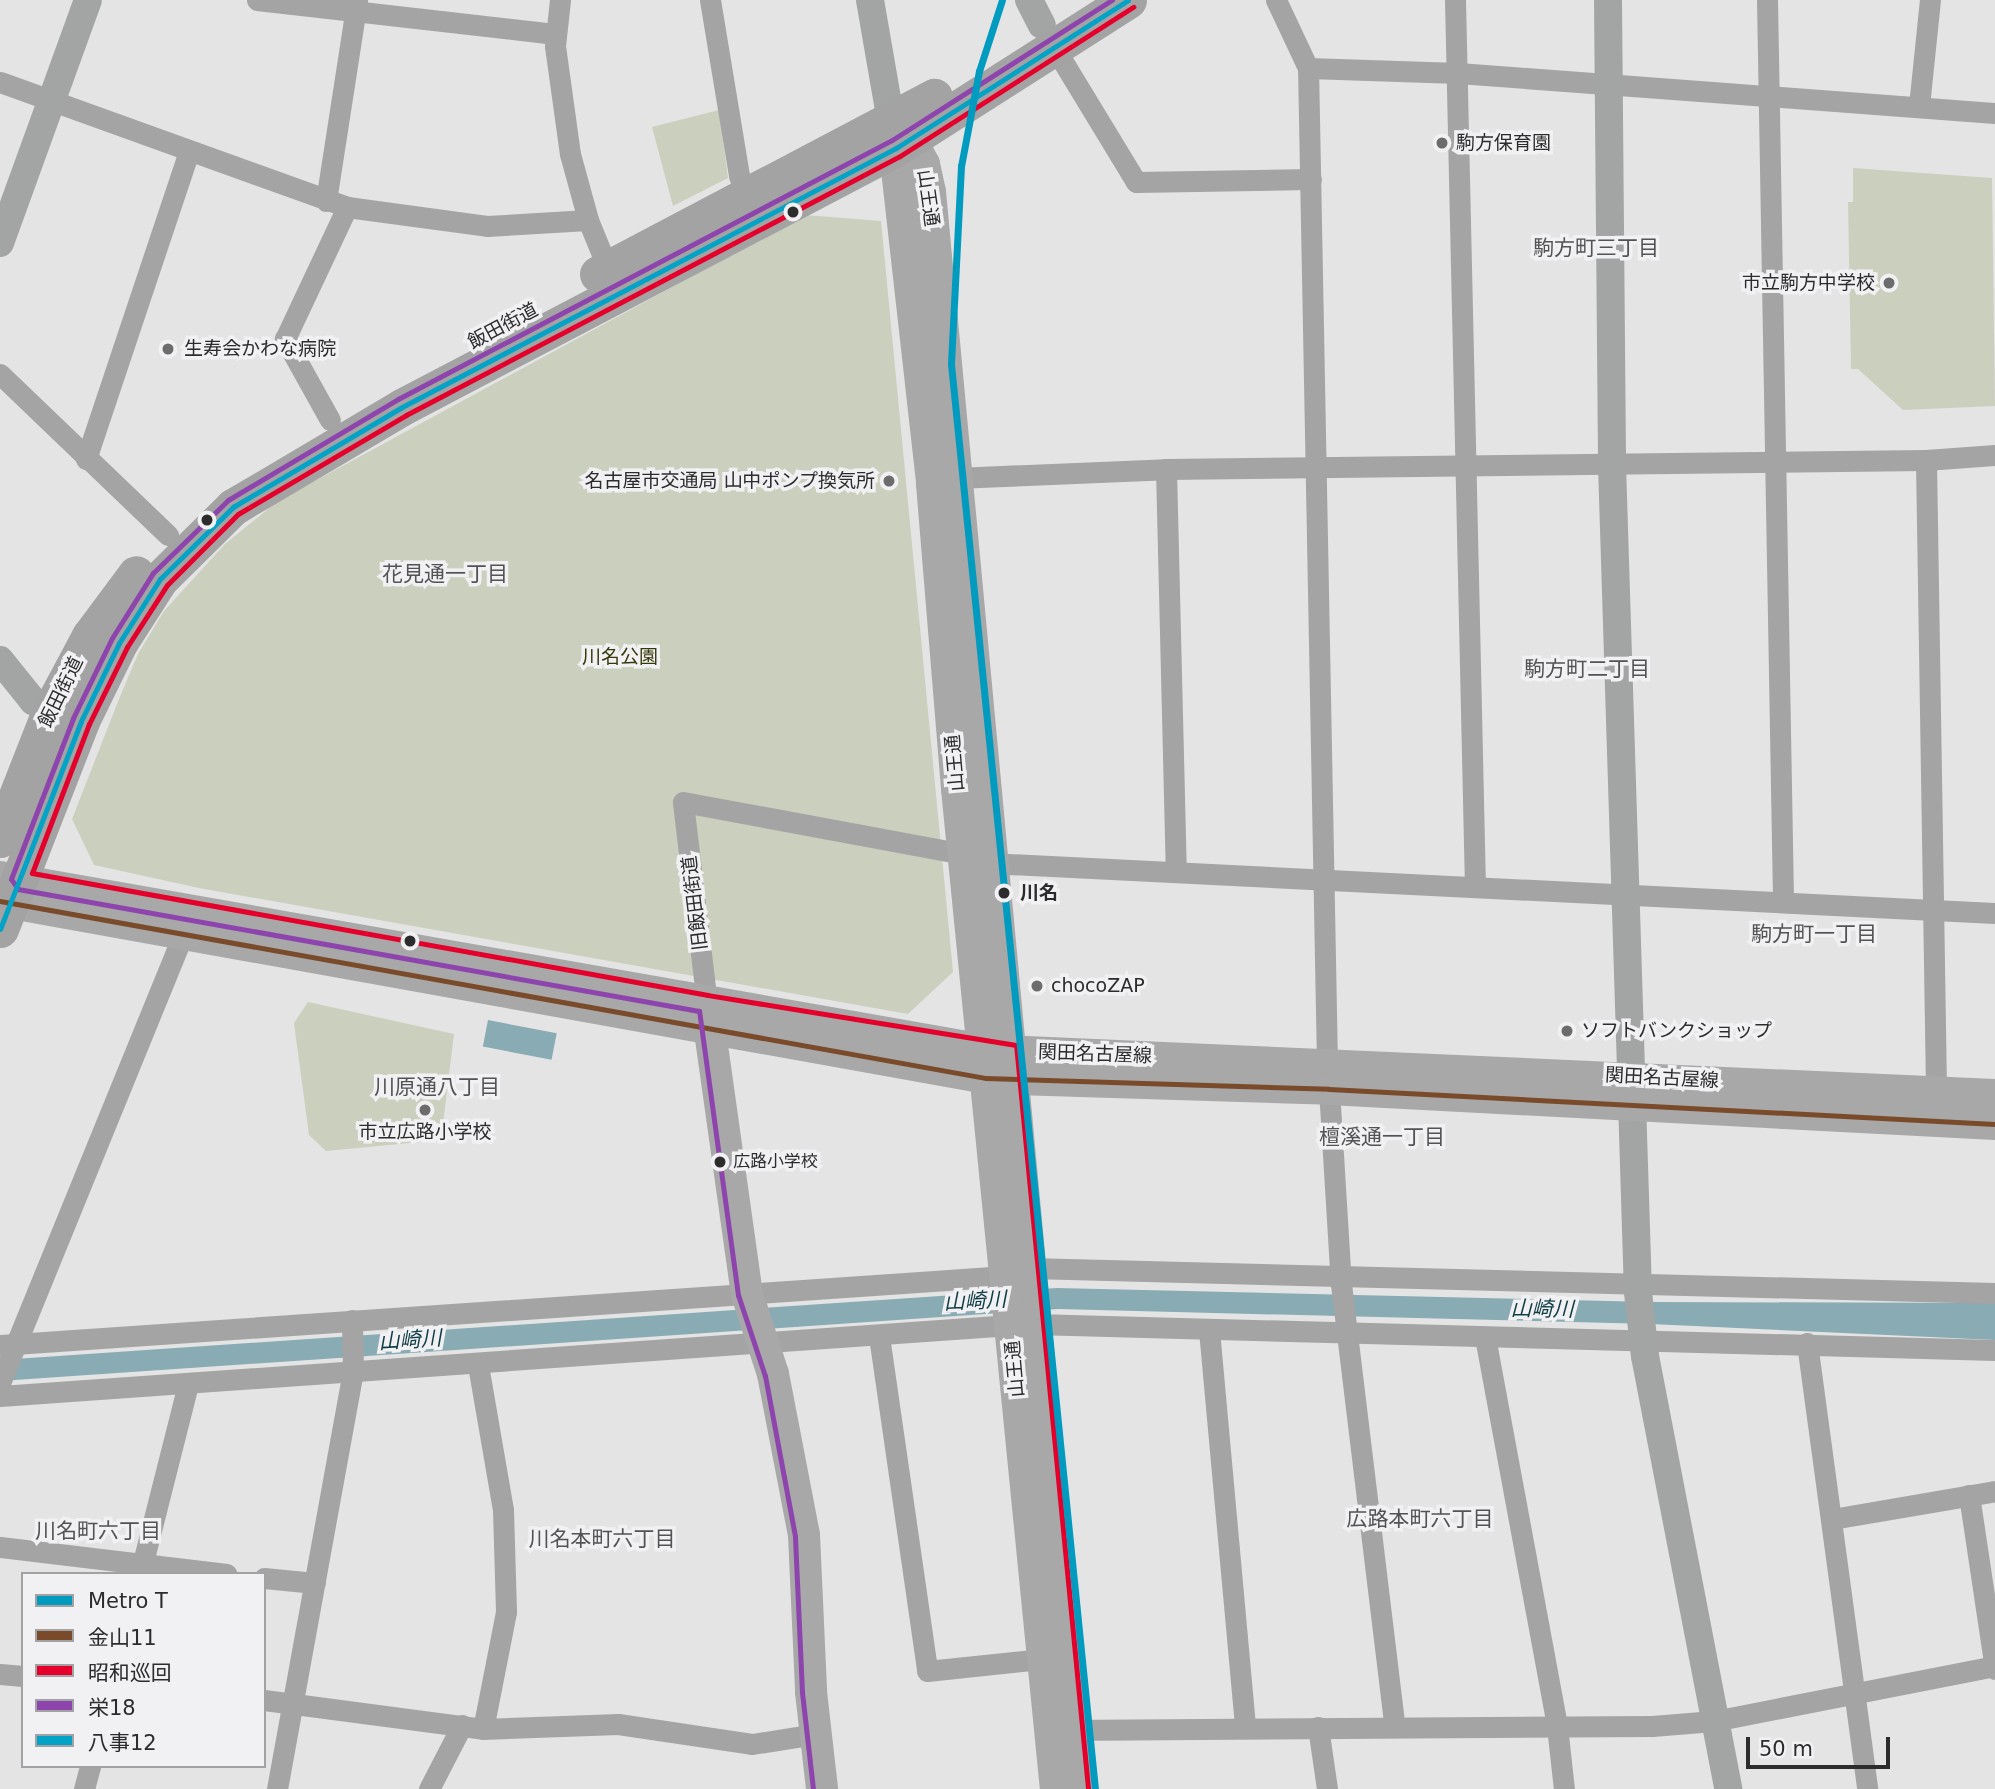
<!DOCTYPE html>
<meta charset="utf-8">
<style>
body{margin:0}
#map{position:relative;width:1995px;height:1789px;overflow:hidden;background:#e4e4e5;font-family:"DejaVu Sans","Noto Sans JP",sans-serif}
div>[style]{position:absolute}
.green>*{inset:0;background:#cbcfbd}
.water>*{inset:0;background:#89abb3;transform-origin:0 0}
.street>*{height:21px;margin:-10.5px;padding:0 10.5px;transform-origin:10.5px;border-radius:10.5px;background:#a4a4a4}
.secondary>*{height:28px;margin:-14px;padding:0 14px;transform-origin:14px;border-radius:14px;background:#a3a4a4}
.primary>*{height:32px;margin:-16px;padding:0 16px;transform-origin:16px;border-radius:16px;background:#a8a8a9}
.highway>*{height:37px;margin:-18.5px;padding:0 18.5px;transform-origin:18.5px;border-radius:18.5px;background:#a3a3a4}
.bus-1>*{height:5px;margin:-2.5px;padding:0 2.5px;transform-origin:2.5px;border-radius:2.5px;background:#7a4b2a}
.bus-2>*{height:5px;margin:-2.5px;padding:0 2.5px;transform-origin:2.5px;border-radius:2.5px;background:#e4002b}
.bus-3>*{height:5px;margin:-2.5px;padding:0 2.5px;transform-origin:2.5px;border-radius:2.5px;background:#8e44ad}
.bus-4>*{height:5px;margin:-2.5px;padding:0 2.5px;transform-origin:2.5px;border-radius:2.5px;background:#02a3c6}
.metro-1>*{height:7px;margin:-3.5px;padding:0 3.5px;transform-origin:3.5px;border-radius:3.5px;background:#009bbf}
.dots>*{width:19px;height:19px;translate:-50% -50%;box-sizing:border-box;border:4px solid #f1f0f3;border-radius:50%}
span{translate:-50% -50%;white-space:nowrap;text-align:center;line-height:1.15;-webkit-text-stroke:7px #f1f0f3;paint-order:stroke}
.bus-label{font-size:17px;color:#2c2c2d}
.left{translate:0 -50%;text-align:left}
.poi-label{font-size:19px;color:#2c2c2d}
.right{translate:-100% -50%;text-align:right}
.street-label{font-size:19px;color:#2c2c2d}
.park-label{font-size:19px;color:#343a0a}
.stop-label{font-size:19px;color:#2c2c2d;font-weight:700}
.neighbourhood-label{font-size:21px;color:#535254}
.water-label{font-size:21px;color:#0f3e46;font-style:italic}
.legend{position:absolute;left:21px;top:1572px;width:245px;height:196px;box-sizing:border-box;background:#f1f0f3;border:2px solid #a2a2a4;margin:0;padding:9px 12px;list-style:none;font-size:21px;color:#2c2c2d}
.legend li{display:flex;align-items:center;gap:14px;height:35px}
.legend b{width:35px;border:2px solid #a2a2a4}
.scale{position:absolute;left:1746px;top:1737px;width:144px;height:32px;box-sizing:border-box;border:4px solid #2c2c2d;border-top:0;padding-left:9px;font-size:21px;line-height:24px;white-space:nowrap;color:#2c2c2d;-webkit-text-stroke:5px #f1f0f3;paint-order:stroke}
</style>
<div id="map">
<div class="green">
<i style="clip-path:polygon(719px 110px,728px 178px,673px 206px,652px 127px)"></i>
<i style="clip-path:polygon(1853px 168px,1992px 178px,1995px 406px,1903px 410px,1858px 369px,1851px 369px,1848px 202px,1853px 202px)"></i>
<i style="clip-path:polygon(805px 215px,881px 221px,953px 972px,908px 1014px,199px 888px,94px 865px,72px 819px,119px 699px,138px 654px,164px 611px,225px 544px,278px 501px)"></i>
<i style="clip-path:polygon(308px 1002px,454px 1034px,441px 1140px,326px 1151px,309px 1135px,294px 1023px)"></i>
</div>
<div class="water">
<i style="left:488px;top:1020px;width:70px;height:27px;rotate:11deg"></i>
<i style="clip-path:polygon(1057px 1288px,1650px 1302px,1995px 1303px,1995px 1340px,1651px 1324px,1058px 1309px,0 1381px,0 1360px)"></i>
</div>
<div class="street">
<i style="left:257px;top:0;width:300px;rotate:6.5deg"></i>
<i style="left:560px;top:0;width:46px;rotate:96.2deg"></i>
<i style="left:555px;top:46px;width:109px;rotate:82.1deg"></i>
<i style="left:570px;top:154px;width:68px;rotate:74.7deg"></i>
<i style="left:588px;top:220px;width:53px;rotate:67.8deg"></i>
<i style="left:710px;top:0;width:178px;rotate:80.6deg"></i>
<i style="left:739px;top:176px;width:19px;rotate:69deg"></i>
<i style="left:1276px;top:0;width:75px;rotate:64.8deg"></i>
<i style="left:1455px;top:0;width:886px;rotate:88.71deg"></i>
<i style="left:1767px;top:0;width:902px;rotate:88.98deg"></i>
<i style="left:1054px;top:47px;width:158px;rotate:58.7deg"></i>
<i style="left:1136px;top:182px;width:175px;rotate:-1deg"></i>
<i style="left:0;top:82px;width:369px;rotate:19.8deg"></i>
<i style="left:347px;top:207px;width:141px;rotate:7.7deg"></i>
<i style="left:487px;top:226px;width:101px;rotate:-3.4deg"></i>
<i style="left:1919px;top:106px;width:107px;rotate:-84.1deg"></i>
<i style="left:326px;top:201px;width:203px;rotate:-81.2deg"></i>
<i style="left:0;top:374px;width:233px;rotate:43.8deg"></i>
<i style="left:330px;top:420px;width:93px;rotate:-119.1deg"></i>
<i style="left:285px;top:339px;width:146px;rotate:-64.8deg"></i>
<i style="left:86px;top:459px;width:324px;rotate:-71.5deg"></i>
<i style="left:1926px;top:460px;width:632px;rotate:89.09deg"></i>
<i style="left:1166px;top:469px;width:402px;rotate:88.6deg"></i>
<i style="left:955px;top:478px;width:211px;rotate:-2.4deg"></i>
<i style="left:1166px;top:469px;width:760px;rotate:-0.68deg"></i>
<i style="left:1926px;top:460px;width:69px;rotate:-4.1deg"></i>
<i style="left:989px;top:863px;width:1007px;rotate:2.85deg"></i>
<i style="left:707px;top:1004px;width:203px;rotate:-96.8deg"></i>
<i style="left:683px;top:802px;width:286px;rotate:10.5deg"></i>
<i style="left:1327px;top:1064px;width:996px;rotate:-91.09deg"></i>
<i style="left:1308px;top:68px;width:150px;rotate:1.9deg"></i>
<i style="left:1458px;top:73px;width:538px;rotate:4.26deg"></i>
<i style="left:1329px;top:1089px;width:195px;rotate:86.5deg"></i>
<i style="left:1341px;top:1284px;width:446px;rotate:83.1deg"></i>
<i style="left:1029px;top:1268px;width:966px;rotate:1.48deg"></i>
<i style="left:1034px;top:1324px;width:961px;rotate:1.55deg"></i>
<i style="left:1209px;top:1330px;width:400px;rotate:84.8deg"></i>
<i style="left:879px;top:1336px;width:338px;rotate:81.8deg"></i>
<i style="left:927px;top:1671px;width:116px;rotate:-6deg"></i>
<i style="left:1485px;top:1337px;width:396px;rotate:79.5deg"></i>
<i style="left:1557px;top:1726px;width:63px;rotate:83.7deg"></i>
<i style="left:1807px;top:1343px;width:450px;rotate:82.3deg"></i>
<i style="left:0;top:1345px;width:1008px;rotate:-3.92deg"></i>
<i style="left:478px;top:1365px;width:147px;rotate:80.2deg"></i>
<i style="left:503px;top:1510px;width:102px;rotate:88.3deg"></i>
<i style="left:506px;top:1612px;width:119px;rotate:101.1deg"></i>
<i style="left:0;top:1383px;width:487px;rotate:-67.8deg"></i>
<i style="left:0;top:1396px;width:1013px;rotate:-4.02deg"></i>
<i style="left:1969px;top:1495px;width:176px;rotate:81.5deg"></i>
<i style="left:1832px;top:1519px;width:165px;rotate:-9.7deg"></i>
<i style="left:0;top:1547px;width:228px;rotate:6.8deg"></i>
<i style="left:140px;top:1574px;width:196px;rotate:-75.8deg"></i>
<i style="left:264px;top:1578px;width:51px;rotate:5.6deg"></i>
<i style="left:0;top:1674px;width:23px;rotate:5deg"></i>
<i style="left:264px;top:1700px;width:221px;rotate:7.5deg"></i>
<i style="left:483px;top:1729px;width:135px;rotate:-2.1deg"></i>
<i style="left:618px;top:1724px;width:135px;rotate:8.5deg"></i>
<i style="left:752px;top:1744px;width:65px;rotate:-8.9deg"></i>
<i style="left:1318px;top:1727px;width:63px;rotate:81.7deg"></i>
<i style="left:1061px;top:1730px;width:591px;rotate:-0.39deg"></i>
<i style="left:1652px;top:1726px;width:62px;rotate:-4.6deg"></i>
<i style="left:1714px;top:1721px;width:286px;rotate:-11.1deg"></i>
<i style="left:84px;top:1789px;width:24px;rotate:-75deg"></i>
<i style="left:277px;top:1789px;width:424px;rotate:-79.7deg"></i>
<i style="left:353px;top:1372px;width:52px;rotate:-91.1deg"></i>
<i style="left:429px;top:1789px;width:72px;rotate:-62.7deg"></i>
</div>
<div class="secondary">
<i style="left:870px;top:0;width:123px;rotate:80.2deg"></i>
<i style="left:1029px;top:0;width:28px;rotate:63deg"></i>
<i style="left:1608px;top:0;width:465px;rotate:89.5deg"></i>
<i style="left:1612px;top:465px;width:827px;rotate:88.2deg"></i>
<i style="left:1638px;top:1292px;width:64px;rotate:83.8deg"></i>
<i style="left:1645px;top:1356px;width:441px;rotate:79.1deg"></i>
<i style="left:0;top:243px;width:258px;rotate:-70.1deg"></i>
<i style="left:0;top:660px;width:53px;rotate:51.2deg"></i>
<i style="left:33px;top:701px;width:39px;rotate:23deg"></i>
</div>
<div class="primary">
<i style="left:892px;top:122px;width:25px;rotate:42deg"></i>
<i style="left:911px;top:139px;width:28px;rotate:63deg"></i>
<i style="left:924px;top:164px;width:29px;rotate:78deg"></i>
<i style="left:930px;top:192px;width:1604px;rotate:84.67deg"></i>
<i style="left:892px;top:125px;width:361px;rotate:83.6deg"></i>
<i style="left:932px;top:484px;width:306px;rotate:85.3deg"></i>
<i style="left:957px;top:789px;width:1005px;rotate:84.35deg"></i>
<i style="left:0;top:877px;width:999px;rotate:9.97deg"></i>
<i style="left:984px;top:1050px;width:1012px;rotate:2.55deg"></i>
<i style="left:0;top:901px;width:1002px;rotate:10.18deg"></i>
<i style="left:986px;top:1078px;width:343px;rotate:1.8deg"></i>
<i style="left:1329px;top:1089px;width:667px;rotate:3.01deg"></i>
<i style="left:707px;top:1010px;width:287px;rotate:82deg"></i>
<i style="left:747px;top:1294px;width:84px;rotate:72deg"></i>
<i style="left:773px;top:1374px;width:164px;rotate:79.1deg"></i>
<i style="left:804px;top:1535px;width:157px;rotate:87.4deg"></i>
<i style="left:811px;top:1692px;width:98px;rotate:83.5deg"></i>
</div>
<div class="highway">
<i style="left:598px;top:274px;width:380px;rotate:-27.8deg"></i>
<i style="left:0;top:839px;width:140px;rotate:-68.6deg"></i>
<i style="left:51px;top:709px;width:83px;rotate:-61.9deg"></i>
<i style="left:90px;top:636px;width:77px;rotate:-53.4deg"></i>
<i style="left:0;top:929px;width:223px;rotate:-68.7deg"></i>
<i style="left:81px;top:721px;width:87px;rotate:-64deg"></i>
<i style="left:119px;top:643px;width:76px;rotate:-57.4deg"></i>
<i style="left:160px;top:579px;width:103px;rotate:-44.6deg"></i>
<i style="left:233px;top:507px;width:196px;rotate:-30.6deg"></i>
<i style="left:402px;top:407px;width:558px;rotate:-27.67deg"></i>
<i style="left:896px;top:148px;width:275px;rotate:-32.5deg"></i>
</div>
<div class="bus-1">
<i style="left:0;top:901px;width:1002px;rotate:10.18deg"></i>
<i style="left:986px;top:1078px;width:343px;rotate:1.8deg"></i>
<i style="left:1329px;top:1089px;width:667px;rotate:3.01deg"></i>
</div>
<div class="bus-2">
<i style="left:1088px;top:1788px;width:746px;rotate:-95.53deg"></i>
<i style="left:1016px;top:1045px;width:312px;rotate:-170.8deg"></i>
<i style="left:708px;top:995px;width:687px;rotate:-169.77deg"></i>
<i style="left:32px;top:873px;width:160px;rotate:-69.1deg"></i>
<i style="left:89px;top:724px;width:86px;rotate:-63.7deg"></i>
<i style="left:127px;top:647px;width:74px;rotate:-57.2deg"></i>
<i style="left:167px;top:585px;width:100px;rotate:-45deg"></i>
<i style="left:238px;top:514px;width:195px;rotate:-30.5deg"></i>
<i style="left:406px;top:415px;width:558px;rotate:-27.67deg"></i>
<i style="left:900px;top:156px;width:277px;rotate:-32.6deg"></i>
</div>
<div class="bus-3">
<i style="left:813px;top:1789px;width:98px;rotate:-96.5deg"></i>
<i style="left:802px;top:1692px;width:156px;rotate:-92.6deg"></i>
<i style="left:795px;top:1536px;width:163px;rotate:-100.6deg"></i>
<i style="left:765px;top:1376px;width:85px;rotate:-108.4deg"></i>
<i style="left:738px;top:1295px;width:287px;rotate:-97.8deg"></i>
<i style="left:699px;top:1011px;width:692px;rotate:-169.84deg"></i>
<i style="left:18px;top:889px;width:12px;rotate:-125deg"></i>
<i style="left:11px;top:879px;width:173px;rotate:-68.9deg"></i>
<i style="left:73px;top:718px;width:89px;rotate:-64deg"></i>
<i style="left:112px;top:638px;width:77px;rotate:-57.8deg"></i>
<i style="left:153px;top:573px;width:105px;rotate:-44.2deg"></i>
<i style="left:228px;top:500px;width:198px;rotate:-30.7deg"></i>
<i style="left:398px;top:399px;width:558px;rotate:-27.67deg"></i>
<i style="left:892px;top:140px;width:261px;rotate:-32.5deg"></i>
</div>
<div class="bus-4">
<i style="left:0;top:929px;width:223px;rotate:-68.7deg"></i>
<i style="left:81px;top:721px;width:87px;rotate:-64deg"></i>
<i style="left:119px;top:643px;width:76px;rotate:-57.4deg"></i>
<i style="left:160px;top:579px;width:103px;rotate:-44.6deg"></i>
<i style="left:233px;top:507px;width:196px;rotate:-30.6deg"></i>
<i style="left:402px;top:407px;width:558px;rotate:-27.67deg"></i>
<i style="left:896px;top:148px;width:275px;rotate:-32.5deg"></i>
</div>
<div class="metro-1">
<i style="left:1002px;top:0;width:75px;rotate:107.9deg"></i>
<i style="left:979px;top:71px;width:97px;rotate:100.7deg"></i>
<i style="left:961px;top:166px;width:198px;rotate:92.9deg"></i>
<i style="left:951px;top:364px;width:1432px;rotate:84.23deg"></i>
</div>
<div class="dots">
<i style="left:1442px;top:143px;background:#6c6c6d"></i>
<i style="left:793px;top:212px;background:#2c2c2d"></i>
<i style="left:1889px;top:283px;background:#6c6c6d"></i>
<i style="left:168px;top:349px;background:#6c6c6d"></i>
<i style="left:889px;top:481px;background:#6c6c6d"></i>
<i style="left:207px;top:520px;background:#2c2c2d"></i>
<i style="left:1004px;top:893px;background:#2c2c2d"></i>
<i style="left:410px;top:941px;background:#2c2c2d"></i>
<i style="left:1037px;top:986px;background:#6c6c6d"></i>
<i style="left:1567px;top:1031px;background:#6c6c6d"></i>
<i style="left:425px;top:1110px;background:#6c6c6d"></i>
<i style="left:720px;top:1162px;background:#2c2c2d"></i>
</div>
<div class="bus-label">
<span class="left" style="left:733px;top:1162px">広路小学校</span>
</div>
<div class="poi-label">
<span class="left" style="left:1456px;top:143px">駒方保育園</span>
<span class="right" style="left:1875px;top:283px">市立駒方中学校</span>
<span class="left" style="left:184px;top:349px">生寿会かわな病院</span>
<span class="right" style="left:875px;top:481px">名古屋市交通局 山中ポンプ換気所</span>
<span class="left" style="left:1051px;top:986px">chocoZAP</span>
<span class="left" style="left:1581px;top:1031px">ソフトバンクショップ</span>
<span style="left:425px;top:1132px">市立広路小学校</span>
</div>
<div class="street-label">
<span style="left:928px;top:198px;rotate:82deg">山王通</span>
<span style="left:503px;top:326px;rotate:-28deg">飯田街道</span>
<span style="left:61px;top:692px;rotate:-64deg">飯田街道</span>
<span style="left:955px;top:763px;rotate:-95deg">山王通</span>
<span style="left:695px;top:903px;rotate:-97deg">旧飯田街道</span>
<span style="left:1095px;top:1054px;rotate:2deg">関田名古屋線</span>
<span style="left:1662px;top:1078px;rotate:3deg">関田名古屋線</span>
<span style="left:1015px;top:1369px;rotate:-95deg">山王通</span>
</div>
<div class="park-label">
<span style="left:620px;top:657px">川名公園</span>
</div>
<div class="stop-label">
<span class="left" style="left:1020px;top:893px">川名</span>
</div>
<div class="neighbourhood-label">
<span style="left:1596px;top:248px">駒方町三丁目</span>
<span style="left:445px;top:574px">花見通一丁目</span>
<span style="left:1587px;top:669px">駒方町二丁目</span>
<span style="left:1814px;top:934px">駒方町一丁目</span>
<span style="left:437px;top:1087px">川原通八丁目</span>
<span style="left:1382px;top:1137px">檀溪通一丁目</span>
<span style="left:1420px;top:1519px">広路本町六丁目</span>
<span style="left:98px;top:1531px">川名町六丁目</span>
<span style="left:602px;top:1539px">川名本町六丁目</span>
</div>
<div class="water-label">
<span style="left:975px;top:1301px;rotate:-3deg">山崎川</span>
<span style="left:1542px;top:1309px;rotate:1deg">山崎川</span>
<span style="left:410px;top:1340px;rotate:-4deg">山崎川</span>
</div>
<ul class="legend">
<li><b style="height:9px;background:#009bbf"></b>Metro T</li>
<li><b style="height:9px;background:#7a4b2a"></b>金山11</li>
<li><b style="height:9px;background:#e4002b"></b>昭和巡回</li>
<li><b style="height:9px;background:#8e44ad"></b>栄18</li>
<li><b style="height:9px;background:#02a3c6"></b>八事12</li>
</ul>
<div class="scale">50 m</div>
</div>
